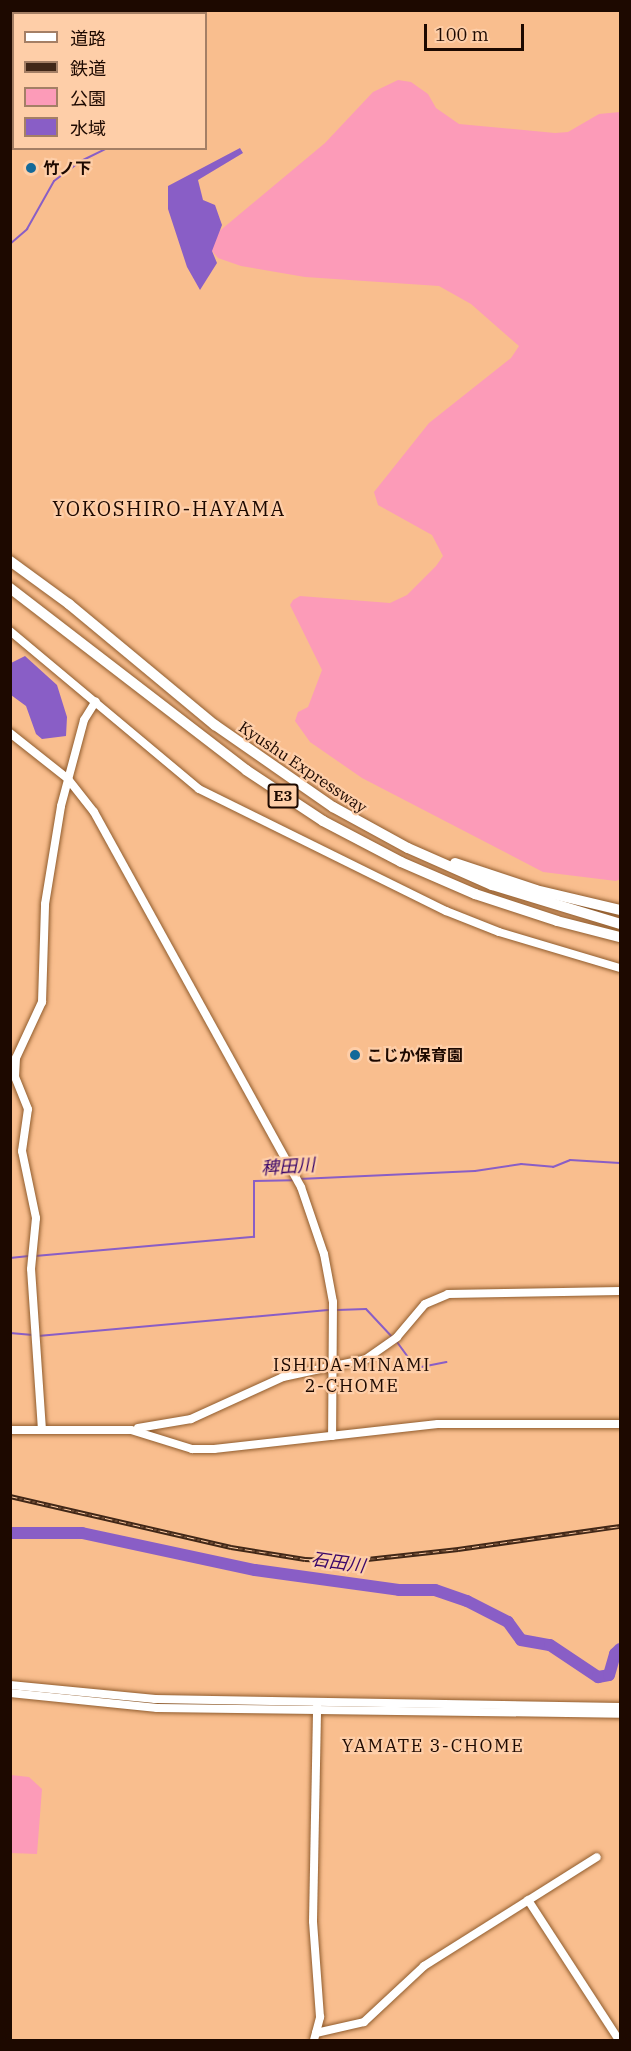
<!DOCTYPE html>
<meta charset="utf-8">
<style>
body{margin:0}
#map{position:relative;width:631px;height:2051px;overflow:hidden;background:#f9be8e;font-family:"IBM Plex Serif","Noto Sans JP",serif}
div>[style]{position:absolute}
.green>*{inset:0;background:#fc9bb8}
.water>*{inset:0;background:#895ec6}
.stream>*{height:2px;margin:-1px;padding:0 1px;transform-origin:1px;border-radius:1px;background:#895ec6}
.river>*{height:12px;margin:-6px;padding:0 6px;transform-origin:6px;border-radius:6px;background:#895ec6}
.roads{filter:drop-shadow(0 0 2px #905c2d) drop-shadow(0 0 2px #905c2d)}
.secondary>*{height:8px;margin:-4px;padding:0 4px;transform-origin:4px;border-radius:4px;background:#fff}
.highway>*{height:10px;margin:-5px;padding:0 5px;transform-origin:5px;border-radius:5px;background:#fff}
.rail>*{height:4.5px;margin-top:-2.25px;transform-origin:0;background:repeating-linear-gradient(90deg,#fecea8 0 7px,#412717 0 14px);box-sizing:border-box;border-block:2px solid #412717}
.dots>*{width:16px;height:16px;translate:-50% -50%;box-sizing:border-box;border:3px solid #fecea8;border-radius:50%}
span{translate:-50% -50%;white-space:nowrap;text-align:center;line-height:1.15;-webkit-text-stroke:4.5px #fecea8;paint-order:stroke}
.shield-label span{padding:2px 4px;background:#fecea8;border:2px solid;border-radius:4px;-webkit-text-stroke-width:0}
.shield-label{font-size:15px;color:#1d0900;font-weight:700}
.poi-label{font-size:16px;color:#1d0900;font-weight:700}
.left{translate:0 -50%;text-align:left}
.street-label{font-size:16px;color:#1d0900}
.water-label{font-size:18px;color:#3b076a;font-style:italic}
.neighbourhood-label{font-size:18px;color:#1d0900;letter-spacing:1.5px}
.quarter-label{font-size:20px;color:#1d0900;letter-spacing:1.5px}
.frame{position:absolute;inset:0;border:12px solid #1d0900;pointer-events:none}
.legend{position:absolute;left:12px;top:12px;width:195px;height:138px;box-sizing:border-box;background:#fecea8;border:2px solid #a47f65;margin:0;padding:8px 10px;list-style:none;font-size:18px;color:#1d0900}
.legend li{display:flex;align-items:center;gap:12px;height:30px}
.legend b{width:30px;border:2px solid #a47f65}
.scale{position:absolute;left:424px;top:24px;width:100px;height:27px;box-sizing:border-box;border:3px solid #1d0900;border-top:0;padding-left:8px;font-size:18px;line-height:21px;white-space:nowrap;color:#1d0900;-webkit-text-stroke:4px #fecea8;paint-order:stroke}
</style>
<div id="map">
<div class="green">
<i style="clip-path:polygon(398px 80px,411px 82px,428px 94px,436px 108px,459px 124px,555px 133px,568px 132px,599px 114px,620px 112px,620px 879px,616px 881px,543px 872px,362px 778px,310px 742px,295px 721px,298px 712px,308px 707px,322px 670px,290px 605px,293px 600px,300px 596px,390px 603px,407px 595px,436px 566px,443px 556px,432px 535px,378px 505px,374px 492px,429px 423px,511px 358px,519px 346px,471px 304px,439px 286px,305px 277px,241px 266px,218px 258px,212px 251px,210px 239px,325px 143px,373px 92px)"></i>
<i style="clip-path:polygon(11px 1775px,29px 1777px,42px 1789px,37px 1854px,11px 1853px)"></i>
</div>
<div class="water">
<i style="clip-path:polygon(240px 148px,243px 153px,198px 180px,203px 200px,215px 205px,222px 225px,212px 251px,217px 263px,200px 290px,187px 267px,168px 209px,168px 186px)"></i>
<i style="clip-path:polygon(25px 656px,57px 685px,67px 717px,66px 736px,42px 739px,36px 734px,26px 706px,11px 695px,11px 663px)"></i>
</div>
<div class="stream">
<i style="left:190px;top:14px;width:4px;rotate:-63deg"></i>
<i style="left:10px;top:244px;width:23px;rotate:-41deg"></i>
<i style="left:27px;top:229px;width:55px;rotate:-60.6deg"></i>
<i style="left:54px;top:181px;width:31px;rotate:-37deg"></i>
<i style="left:79px;top:162px;width:32px;rotate:-26deg"></i>
<i style="left:299px;top:1179px;width:176px;rotate:-2.6deg"></i>
<i style="left:475px;top:1171px;width:47px;rotate:-8.7deg"></i>
<i style="left:521px;top:1164px;width:32px;rotate:5deg"></i>
<i style="left:553px;top:1167px;width:18px;rotate:-22deg"></i>
<i style="left:570px;top:1160px;width:50px;rotate:3.4deg"></i>
<i style="left:35px;top:1256px;width:220px;rotate:-5deg"></i>
<i style="left:254px;top:1237px;width:56px;rotate:-90deg"></i>
<i style="left:254px;top:1181px;width:39px;rotate:-1deg"></i>
<i style="left:10px;top:1258px;width:19px;rotate:-6deg"></i>
<i style="left:337px;top:1310px;width:29px;rotate:-2deg"></i>
<i style="left:366px;top:1309px;width:40px;rotate:47deg"></i>
<i style="left:10px;top:1333px;width:23px;rotate:5deg"></i>
<i style="left:38px;top:1336px;width:294px;rotate:-5.1deg"></i>
<i style="left:397px;top:1342px;width:32px;rotate:54deg"></i>
<i style="left:416px;top:1368px;width:31px;rotate:-11deg"></i>
</div>
<div class="river">
<i style="left:10px;top:1533px;width:72px"></i>
<i style="left:82px;top:1533px;width:177px;rotate:12.1deg"></i>
<i style="left:255px;top:1570px;width:145px;rotate:7.9deg"></i>
<i style="left:399px;top:1590px;width:36px"></i>
<i style="left:435px;top:1590px;width:34px;rotate:19deg"></i>
<i style="left:467px;top:1601px;width:46px;rotate:27.1deg"></i>
<i style="left:508px;top:1622px;width:22px;rotate:54deg"></i>
<i style="left:521px;top:1640px;width:29px;rotate:10deg"></i>
<i style="left:550px;top:1645px;width:58px;rotate:33.7deg"></i>
<i style="left:598px;top:1677px;width:11px;rotate:-10deg"></i>
<i style="left:609px;top:1675px;width:22px;rotate:-74deg"></i>
<i style="left:615px;top:1654px;width:7px;rotate:-45deg"></i>
</div>
<div class="roads">
<div class="secondary">
<i style="left:73px;top:14px;width:6px;rotate:-39deg"></i>
<i style="left:10px;top:57px;width:4px;rotate:-27deg"></i>
<i style="left:10px;top:631px;width:246px;rotate:39.9deg"></i>
<i style="left:199px;top:789px;width:275px;rotate:26.3deg"></i>
<i style="left:446px;top:911px;width:57px;rotate:21.6deg"></i>
<i style="left:499px;top:932px;width:126px;rotate:16.6deg"></i>
<i style="left:10px;top:733px;width:74px;rotate:38.4deg"></i>
<i style="left:68px;top:779px;width:42px;rotate:51.8deg"></i>
<i style="left:94px;top:812px;width:428px;rotate:61.1deg"></i>
<i style="left:301px;top:1187px;width:71px;rotate:71.1deg"></i>
<i style="left:324px;top:1254px;width:49px;rotate:79.4deg"></i>
<i style="left:333px;top:1302px;width:134px;rotate:90.4deg"></i>
<i style="left:138px;top:1428px;width:54px;rotate:-9.6deg"></i>
<i style="left:191px;top:1419px;width:101px;rotate:-24.5deg"></i>
<i style="left:283px;top:1377px;width:85px;rotate:-12.2deg"></i>
<i style="left:366px;top:1359px;width:38px;rotate:-35deg"></i>
<i style="left:397px;top:1337px;width:43px;rotate:-49.7deg"></i>
<i style="left:425px;top:1304px;width:25px;rotate:-23deg"></i>
<i style="left:448px;top:1294px;width:172px;rotate:-1deg"></i>
<i style="left:10px;top:1430px;width:121px"></i>
<i style="left:131px;top:1430px;width:64px;rotate:17.3deg"></i>
<i style="left:192px;top:1449px;width:22px"></i>
<i style="left:214px;top:1449px;width:225px;rotate:-6.4deg"></i>
<i style="left:438px;top:1424px;width:182px"></i>
<i style="left:42px;top:1430px;width:161px;rotate:-93.9deg"></i>
<i style="left:31px;top:1269px;width:51px;rotate:-84.4deg"></i>
<i style="left:36px;top:1218px;width:68px;rotate:-101.8deg"></i>
<i style="left:22px;top:1151px;width:42px;rotate:-81.9deg"></i>
<i style="left:28px;top:1109px;width:35px;rotate:-112deg"></i>
<i style="left:15px;top:1077px;width:19px;rotate:-87deg"></i>
<i style="left:16px;top:1058px;width:62px;rotate:-65.1deg"></i>
<i style="left:42px;top:1002px;width:98px;rotate:-88.2deg"></i>
<i style="left:45px;top:904px;width:99px;rotate:-80.7deg"></i>
<i style="left:61px;top:806px;width:89px;rotate:-75deg"></i>
<i style="left:84px;top:720px;width:22px;rotate:-58deg"></i>
<i style="left:10px;top:1685px;width:146px;rotate:5.5deg"></i>
<i style="left:155px;top:1699px;width:465px;rotate:1deg"></i>
<i style="left:10px;top:1693px;width:148px;rotate:5.8deg"></i>
<i style="left:157px;top:1708px;width:463px;rotate:0.7deg"></i>
<i style="left:528px;top:1900px;width:167px;rotate:57deg"></i>
<i style="left:316px;top:2033px;width:49px;rotate:-12.9deg"></i>
<i style="left:364px;top:2022px;width:82px;rotate:-43deg"></i>
<i style="left:424px;top:1966px;width:204px;rotate:-32.2deg"></i>
<i style="left:314px;top:2040px;width:24px;rotate:-75deg"></i>
<i style="left:320px;top:2017px;width:96px;rotate:-94.2deg"></i>
<i style="left:313px;top:1921px;width:217px;rotate:-88.9deg"></i>
</div>
<div class="highway">
<i style="left:10px;top:561px;width:73px;rotate:36.1deg"></i>
<i style="left:69px;top:604px;width:190px;rotate:39.7deg"></i>
<i style="left:215px;top:725px;width:144px;rotate:34.8deg"></i>
<i style="left:333px;top:807px;width:85px;rotate:28.7deg"></i>
<i style="left:408px;top:848px;width:92px;rotate:23.8deg"></i>
<i style="left:492px;top:885px;width:134px;rotate:16.9deg"></i>
<i style="left:10px;top:588px;width:298px;rotate:37.6deg"></i>
<i style="left:246px;top:770px;width:92px;rotate:33.5deg"></i>
<i style="left:323px;top:821px;width:88px;rotate:27.7deg"></i>
<i style="left:401px;top:862px;width:81px;rotate:23.4deg"></i>
<i style="left:475px;top:894px;width:86px;rotate:18.2deg"></i>
<i style="left:557px;top:921px;width:65px;rotate:14.3deg"></i>
<i style="left:455px;top:863px;width:85px;rotate:18.4deg"></i>
<i style="left:536px;top:890px;width:86px;rotate:13.4deg"></i>
</div>
</div>
<div class="rail">
<i style="left:10px;top:1496px;width:227px;rotate:13deg"></i>
<i style="left:231px;top:1547px;width:75px;rotate:9.2deg"></i>
<i style="left:305px;top:1559px;width:44px;rotate:2.6deg"></i>
<i style="left:349px;top:1561px;width:110px;rotate:-6.3deg"></i>
<i style="left:458px;top:1549px;width:164px;rotate:-8.1deg"></i>
</div>
<div class="dots">
<i style="left:31px;top:168px;background:#136999"></i>
<i style="left:355px;top:1055px;background:#136999"></i>
</div>
<div class="shield-label">
<span style="left:283px;top:796px">E3</span>
</div>
<div class="poi-label">
<span class="left" style="left:43px;top:168px">竹ノ下</span>
<span class="left" style="left:367px;top:1055px">こじか保育園</span>
</div>
<div class="street-label">
<span style="left:303px;top:767px;rotate:34deg">Kyushu Expressway</span>
</div>
<div class="water-label">
<span style="left:288px;top:1167px;rotate:-4deg">稗田川</span>
<span style="left:338px;top:1563px;rotate:8deg">石田川</span>
</div>
<div class="neighbourhood-label">
<span style="left:352px;top:1376px">ISHIDA-MINAMI<br>2-CHOME</span>
<span style="left:433px;top:1746px">YAMATE 3-CHOME</span>
</div>
<div class="quarter-label">
<span style="left:169px;top:508px">YOKOSHIRO-HAYAMA</span>
</div>
<div class="frame"></div>
<ul class="legend">
<li><b style="height:8px;background:#fff"></b>道路</li>
<li><b style="height:8px;background:#412717"></b>鉄道</li>
<li><b style="height:16px;background:#fc9bb8"></b>公園</li>
<li><b style="height:16px;background:#895ec6"></b>水域</li>
</ul>
<div class="scale">100 m</div>
</div>
